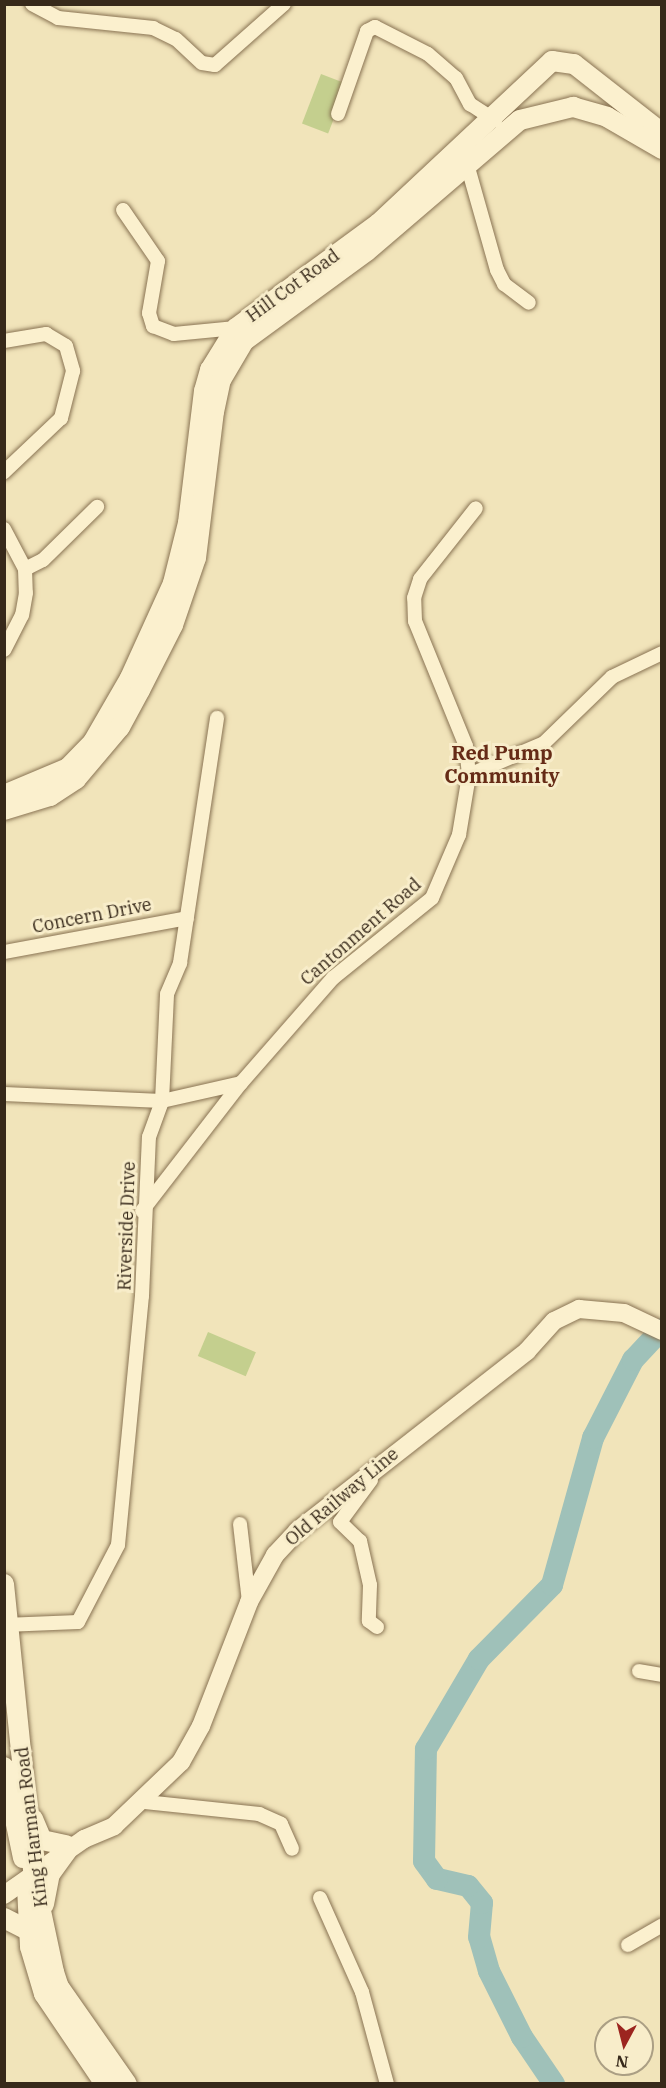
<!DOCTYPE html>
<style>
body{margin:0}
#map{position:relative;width:666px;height:2088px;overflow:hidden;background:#f1e4ba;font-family:"IBM Plex Serif",serif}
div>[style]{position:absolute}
.green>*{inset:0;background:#c4cf8e;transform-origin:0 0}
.river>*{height:22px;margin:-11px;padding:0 11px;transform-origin:11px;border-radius:11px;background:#9fc1b9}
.roads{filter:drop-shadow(0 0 2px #897353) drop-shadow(0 0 2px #897353)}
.minor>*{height:14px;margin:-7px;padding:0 7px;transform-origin:7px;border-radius:7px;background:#fbf0ce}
.tertiary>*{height:18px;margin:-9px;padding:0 9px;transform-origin:9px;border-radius:9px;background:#fbf0ce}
.secondary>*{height:20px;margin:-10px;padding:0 10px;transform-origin:10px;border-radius:10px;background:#fbf0ce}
span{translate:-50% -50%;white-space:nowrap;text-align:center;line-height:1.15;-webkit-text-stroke:6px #f8edca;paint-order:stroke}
.street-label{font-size:18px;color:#37291a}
.neighbourhood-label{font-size:20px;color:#662b16;font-weight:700}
.frame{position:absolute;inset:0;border:6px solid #37291a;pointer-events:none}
.north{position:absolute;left:594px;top:2016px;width:60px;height:60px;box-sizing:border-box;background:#f8edca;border:2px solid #ab9f84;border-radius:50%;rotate:187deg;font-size:16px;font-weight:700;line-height:24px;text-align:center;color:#37291a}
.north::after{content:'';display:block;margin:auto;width:21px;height:27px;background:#9c251f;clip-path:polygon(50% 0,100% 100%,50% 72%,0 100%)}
</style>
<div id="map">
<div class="green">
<i style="left:321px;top:74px;width:28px;height:53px;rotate:21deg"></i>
<i style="left:208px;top:1332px;width:52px;height:26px;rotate:23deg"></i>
</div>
<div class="river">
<i style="left:554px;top:2084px;width:57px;rotate:-124.2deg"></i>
<i style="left:522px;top:2037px;width:74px;rotate:-116.6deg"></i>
<i style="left:489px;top:1971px;width:35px;rotate:-106deg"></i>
<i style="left:479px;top:1937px;width:34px;rotate:-85deg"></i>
<i style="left:482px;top:1903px;width:22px;rotate:-129deg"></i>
<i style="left:468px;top:1886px;width:32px;rotate:-167deg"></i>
<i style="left:437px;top:1879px;width:22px;rotate:-126deg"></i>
<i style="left:424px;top:1861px;width:112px;rotate:-89deg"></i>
<i style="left:426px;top:1749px;width:104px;rotate:-59.5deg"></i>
<i style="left:479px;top:1659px;width:104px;rotate:-45.4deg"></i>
<i style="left:552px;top:1585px;width:153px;rotate:-74.4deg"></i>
<i style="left:593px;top:1438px;width:88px;rotate:-62.9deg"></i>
<i style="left:633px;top:1360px;width:42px;rotate:-46.9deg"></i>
</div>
<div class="roads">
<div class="minor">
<i style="left:32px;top:4px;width:30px;rotate:28deg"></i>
<i style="left:58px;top:18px;width:96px;rotate:6deg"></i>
<i style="left:153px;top:28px;width:25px;rotate:26deg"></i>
<i style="left:176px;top:39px;width:35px;rotate:43deg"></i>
<i style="left:202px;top:63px;width:13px;rotate:9deg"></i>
<i style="left:215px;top:65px;width:92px;rotate:-41.5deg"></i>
<i style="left:338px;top:114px;width:88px;rotate:-70.7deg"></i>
<i style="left:367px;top:31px;width:9px;rotate:-27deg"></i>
<i style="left:375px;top:27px;width:59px;rotate:27deg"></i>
<i style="left:428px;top:54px;width:37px;rotate:41deg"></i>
<i style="left:456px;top:78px;width:30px;rotate:62deg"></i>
<i style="left:470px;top:104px;width:30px;rotate:33deg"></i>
<i style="left:467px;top:164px;width:110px;rotate:74.2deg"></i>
<i style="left:497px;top:270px;width:16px;rotate:63deg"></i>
<i style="left:504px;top:284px;width:31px;rotate:37deg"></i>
<i style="left:123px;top:210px;width:62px;rotate:55.5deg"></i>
<i style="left:158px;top:261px;width:53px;rotate:99.8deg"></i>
<i style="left:149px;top:313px;width:14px;rotate:73deg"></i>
<i style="left:153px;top:326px;width:22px;rotate:21deg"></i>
<i style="left:174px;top:334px;width:62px;rotate:-5.5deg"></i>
<i style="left:4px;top:341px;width:43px;rotate:-9.5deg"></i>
<i style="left:46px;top:334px;width:23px;rotate:31deg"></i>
<i style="left:66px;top:346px;width:26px;rotate:74deg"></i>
<i style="left:73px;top:371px;width:49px;rotate:104.3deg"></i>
<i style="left:61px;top:418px;width:79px;rotate:136.5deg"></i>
<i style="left:4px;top:529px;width:45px;rotate:62.3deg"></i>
<i style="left:25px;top:569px;width:24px;rotate:88deg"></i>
<i style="left:26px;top:593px;width:22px;rotate:100deg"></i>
<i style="left:22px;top:615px;width:39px;rotate:117deg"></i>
<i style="left:25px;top:569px;width:20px;rotate:-27deg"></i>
<i style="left:43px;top:560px;width:76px;rotate:-44.5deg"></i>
<i style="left:469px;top:775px;width:82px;rotate:-23.1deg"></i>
<i style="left:544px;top:743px;width:95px;rotate:-44.1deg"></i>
<i style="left:612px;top:677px;width:55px;rotate:-25.6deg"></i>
<i style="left:4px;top:952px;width:186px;rotate:-10.5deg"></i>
<i style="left:4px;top:1094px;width:158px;rotate:2.5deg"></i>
<i style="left:162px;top:1101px;width:81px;rotate:-12.8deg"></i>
<i style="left:241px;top:1083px;width:140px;rotate:-48.8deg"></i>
<i style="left:333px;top:978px;width:127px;rotate:-38.9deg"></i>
<i style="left:432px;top:898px;width:69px;rotate:-66.8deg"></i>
<i style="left:459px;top:835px;width:61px;rotate:-80.5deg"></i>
<i style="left:469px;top:775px;width:29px;rotate:-96deg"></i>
<i style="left:466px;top:746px;width:135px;rotate:-112.2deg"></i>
<i style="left:415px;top:621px;width:23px;rotate:-92deg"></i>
<i style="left:414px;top:598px;width:20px;rotate:-72deg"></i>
<i style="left:420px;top:579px;width:90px;rotate:-51.7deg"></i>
<i style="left:142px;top:1211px;width:162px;rotate:-52.3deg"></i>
<i style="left:371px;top:1480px;width:52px;rotate:126.4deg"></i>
<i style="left:340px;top:1522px;width:28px;rotate:44deg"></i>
<i style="left:360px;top:1541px;width:45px;rotate:77.2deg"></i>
<i style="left:370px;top:1585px;width:36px;rotate:92deg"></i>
<i style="left:369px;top:1621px;width:10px;rotate:37deg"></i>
<i style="left:240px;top:1524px;width:79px;rotate:83.4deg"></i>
<i style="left:4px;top:1625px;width:74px;rotate:-2.3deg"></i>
<i style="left:78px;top:1622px;width:87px;rotate:-62.5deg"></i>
<i style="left:118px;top:1545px;width:250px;rotate:-84.5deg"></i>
<i style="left:142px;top:1296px;width:159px;rotate:-87.5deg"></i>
<i style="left:149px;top:1137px;width:38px;rotate:-70deg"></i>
<i style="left:162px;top:1101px;width:107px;rotate:-87.3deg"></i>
<i style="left:167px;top:994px;width:34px;rotate:-67deg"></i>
<i style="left:180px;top:963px;width:248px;rotate:-81.4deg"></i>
<i style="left:639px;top:1671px;width:23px;rotate:10deg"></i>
<i style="left:145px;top:1802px;width:115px;rotate:6deg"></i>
<i style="left:259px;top:1814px;width:24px;rotate:24deg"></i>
<i style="left:281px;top:1824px;width:27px;rotate:66deg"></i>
<i style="left:320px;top:1898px;width:103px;rotate:65.9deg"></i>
<i style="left:362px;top:1992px;width:95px;rotate:74.8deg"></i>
<i style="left:628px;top:1945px;width:39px;rotate:-30deg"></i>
</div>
<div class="tertiary">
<i style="left:4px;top:1895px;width:98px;rotate:-35deg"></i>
<i style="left:84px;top:1839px;width:33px;rotate:-23deg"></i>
<i style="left:114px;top:1826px;width:93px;rotate:-43.7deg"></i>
<i style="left:181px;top:1762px;width:41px;rotate:-60.9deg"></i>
<i style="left:201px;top:1726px;width:133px;rotate:-68.8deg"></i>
<i style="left:249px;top:1602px;width:54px;rotate:-61deg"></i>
<i style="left:275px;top:1555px;width:33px;rotate:-47deg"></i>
<i style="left:297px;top:1531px;width:292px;rotate:-38deg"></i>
<i style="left:527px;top:1351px;width:40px;rotate:-48deg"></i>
<i style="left:554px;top:1321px;width:28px;rotate:-26deg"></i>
<i style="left:579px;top:1309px;width:45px;rotate:5.1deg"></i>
<i style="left:624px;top:1313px;width:42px;rotate:25.3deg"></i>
</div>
<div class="secondary">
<i style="left:4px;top:795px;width:69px;rotate:-22.9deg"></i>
<i style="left:68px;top:768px;width:36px;rotate:-46deg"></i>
<i style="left:93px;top:742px;width:74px;rotate:-60deg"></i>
<i style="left:130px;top:678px;width:104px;rotate:-65.6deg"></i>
<i style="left:173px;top:583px;width:62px;rotate:-76deg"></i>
<i style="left:188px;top:523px;width:133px;rotate:-83.1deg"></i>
<i style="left:204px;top:391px;width:22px;rotate:-74deg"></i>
<i style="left:210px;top:370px;width:49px;rotate:-58.2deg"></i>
<i style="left:236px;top:328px;width:177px;rotate:-36.3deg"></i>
<i style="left:379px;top:223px;width:237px;rotate:-43.1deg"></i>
<i style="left:552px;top:61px;width:22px;rotate:8deg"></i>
<i style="left:574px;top:64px;width:112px;rotate:38.1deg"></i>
<i style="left:4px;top:810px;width:48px;rotate:-16.9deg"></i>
<i style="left:50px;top:796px;width:31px;rotate:-33deg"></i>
<i style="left:76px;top:779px;width:68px;rotate:-49.8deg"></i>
<i style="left:120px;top:727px;width:42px;rotate:-61.6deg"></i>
<i style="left:140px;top:690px;width:73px;rotate:-63.1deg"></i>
<i style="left:173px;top:625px;width:71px;rotate:-71.1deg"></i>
<i style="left:196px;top:558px;width:147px;rotate:-83deg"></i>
<i style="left:214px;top:412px;width:33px;rotate:-78deg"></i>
<i style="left:221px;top:380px;width:45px;rotate:-59.5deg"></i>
<i style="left:244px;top:341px;width:152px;rotate:-36.2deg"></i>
<i style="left:367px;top:251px;width:201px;rotate:-40.6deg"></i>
<i style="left:520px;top:120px;width:55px;rotate:-13.8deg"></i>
<i style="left:573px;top:107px;width:35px;rotate:16deg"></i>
<i style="left:607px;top:117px;width:64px;rotate:30.2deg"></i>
<i style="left:4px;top:1584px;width:296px;rotate:84.2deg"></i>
<i style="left:34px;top:1878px;width:96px;rotate:78deg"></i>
<i style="left:54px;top:1972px;width:16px;rotate:72deg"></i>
<i style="left:59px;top:1987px;width:118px;rotate:55deg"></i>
<i style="left:4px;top:1767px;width:93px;rotate:78.2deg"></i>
<i style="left:33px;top:1819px;width:23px;rotate:67deg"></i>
<i style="left:42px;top:1840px;width:25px;rotate:12deg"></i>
<i style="left:27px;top:1887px;width:60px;rotate:87.1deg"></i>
<i style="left:30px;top:1947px;width:49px;rotate:73.4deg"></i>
<i style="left:44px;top:1994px;width:109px;rotate:55.9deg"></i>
<i style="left:44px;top:1904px;width:31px;rotate:-79deg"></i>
<i style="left:50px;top:1874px;width:29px;rotate:-54deg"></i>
<i style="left:4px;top:1918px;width:27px;rotate:27deg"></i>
</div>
</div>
<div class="street-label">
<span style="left:293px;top:286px;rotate:-36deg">Hill Cot Road</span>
<span style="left:92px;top:916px;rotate:-11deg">Concern Drive</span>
<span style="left:361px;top:932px;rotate:-41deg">Cantonment Road</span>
<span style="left:127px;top:1226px;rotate:-88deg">Riverside Drive</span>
<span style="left:342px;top:1497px;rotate:-40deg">Old Railway Line</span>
<span style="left:32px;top:1827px;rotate:-97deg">King Harman Road</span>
</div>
<div class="neighbourhood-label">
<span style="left:502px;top:764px">Red Pump<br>Community</span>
</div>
<div class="frame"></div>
<div class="north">N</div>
</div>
